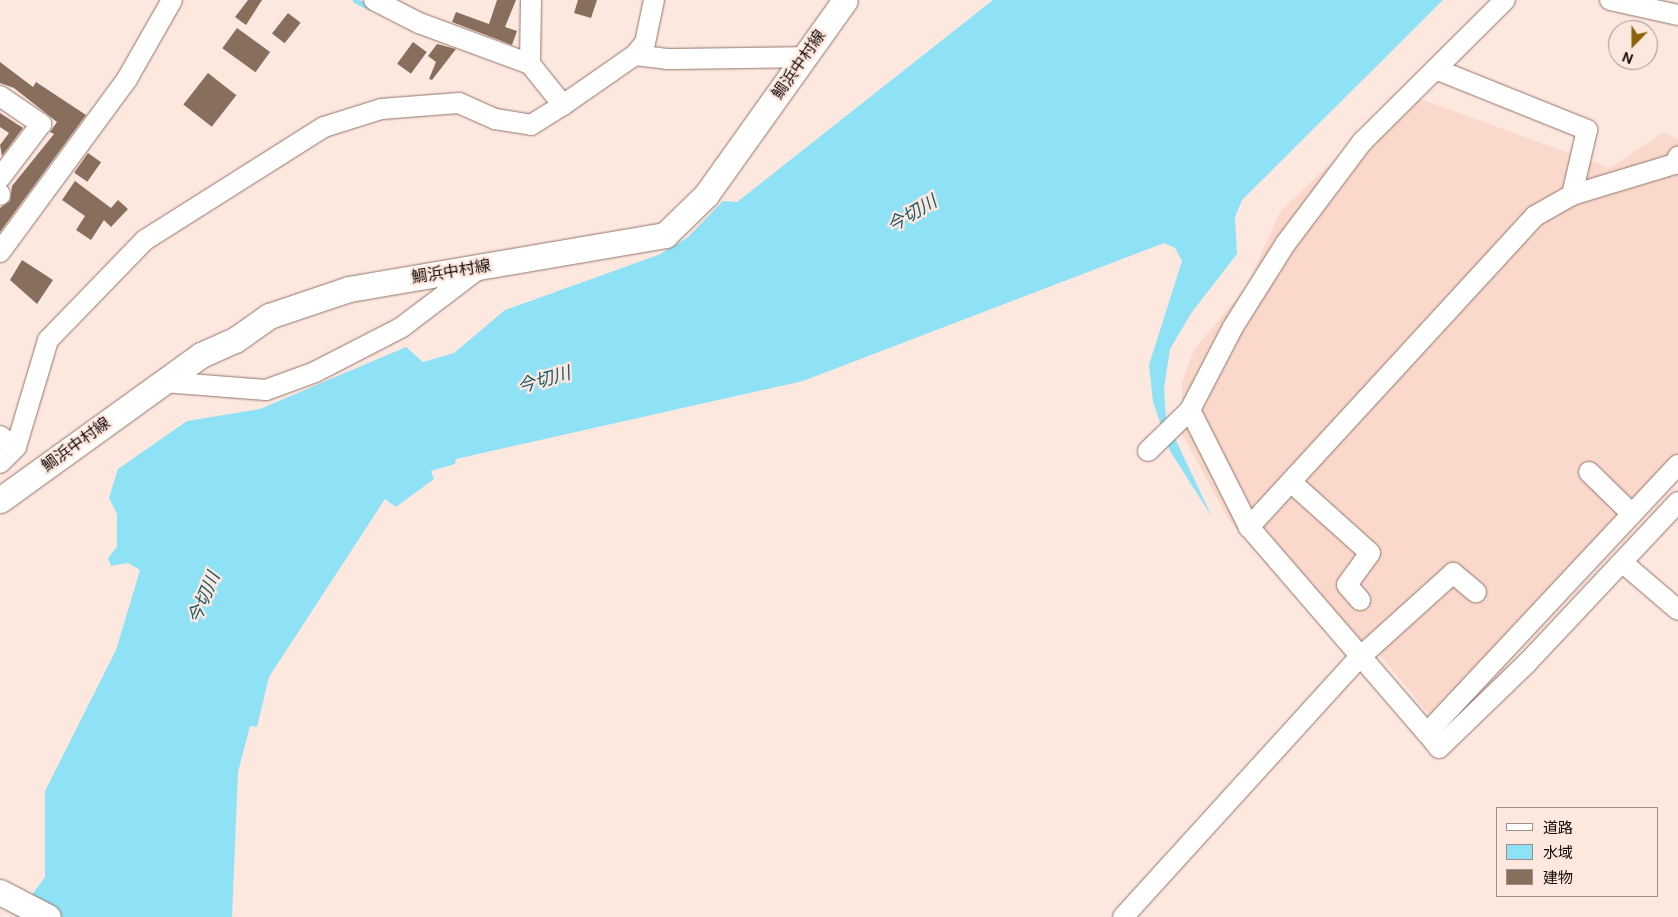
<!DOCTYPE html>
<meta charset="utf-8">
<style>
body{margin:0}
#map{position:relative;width:1678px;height:917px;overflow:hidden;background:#fde8e0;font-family:"DM Sans","Noto Sans JP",sans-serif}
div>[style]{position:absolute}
.built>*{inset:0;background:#fad9cc}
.water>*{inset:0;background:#8fe2f5}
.stream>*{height:4.5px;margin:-2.25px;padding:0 2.25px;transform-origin:2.25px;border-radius:2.25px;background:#8fe2f5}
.building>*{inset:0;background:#886e5d;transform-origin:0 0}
.roads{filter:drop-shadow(0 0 1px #927468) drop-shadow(0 0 1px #927468)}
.minor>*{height:20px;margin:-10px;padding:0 10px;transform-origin:10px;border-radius:10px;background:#fff}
.major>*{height:25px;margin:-12.5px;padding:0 12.5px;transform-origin:12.5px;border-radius:12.5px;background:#fff}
span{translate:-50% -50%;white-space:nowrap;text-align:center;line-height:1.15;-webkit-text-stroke:4.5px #fde8e0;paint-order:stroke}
.street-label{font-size:16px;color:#130905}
.water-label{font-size:18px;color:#165b69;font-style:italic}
.legend{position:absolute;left:1496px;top:807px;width:162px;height:90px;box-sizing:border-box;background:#fde8e0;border:1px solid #9f8f88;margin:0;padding:6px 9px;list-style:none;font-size:15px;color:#130905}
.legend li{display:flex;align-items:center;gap:10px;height:25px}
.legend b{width:25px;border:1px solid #9f8f88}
.north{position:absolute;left:1608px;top:20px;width:50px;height:50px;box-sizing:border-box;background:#fde8e0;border:1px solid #9f8f88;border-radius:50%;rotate:202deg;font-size:14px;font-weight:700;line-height:20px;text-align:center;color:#130905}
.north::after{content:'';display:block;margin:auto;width:18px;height:22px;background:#8d6308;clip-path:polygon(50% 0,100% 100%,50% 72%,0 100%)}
</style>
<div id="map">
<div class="built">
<i style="clip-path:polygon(1404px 93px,1610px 168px,1664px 132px,1678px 140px,1678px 472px,1430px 716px,1370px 643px,1354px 663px,1230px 522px,1182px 434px,1182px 382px,1194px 350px,1247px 286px,1280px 212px)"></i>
</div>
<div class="water">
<i style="clip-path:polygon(993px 0,1443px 0,1242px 200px,1235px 217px,1237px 254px,1192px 312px,1170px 349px,1164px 388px,1166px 419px,1212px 517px,1170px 451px,1153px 402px,1149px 365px,1182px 261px,1175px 248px,1164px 243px,803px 381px,456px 459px,455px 464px,431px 471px,434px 479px,396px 507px,385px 499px,269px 677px,257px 727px,250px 726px,238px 772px,232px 917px,16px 917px,45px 877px,45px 791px,116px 650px,140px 570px,128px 563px,111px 566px,108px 558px,117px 547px,117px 514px,109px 498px,118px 469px,187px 421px,260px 409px,406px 347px,423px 362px,454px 353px,505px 310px,658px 255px,687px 238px,723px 201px,737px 202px)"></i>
</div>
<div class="stream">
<i style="left:355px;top:0;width:16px;rotate:27deg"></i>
</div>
<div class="building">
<i style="clip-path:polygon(248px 0,262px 0,246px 25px,235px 17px)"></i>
<i style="clip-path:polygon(497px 0,516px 0,505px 27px,517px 31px,512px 45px,452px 22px,456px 12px,489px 24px)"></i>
<i style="clip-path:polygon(578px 0,597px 0,591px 18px,574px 13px)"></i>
<i style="left:288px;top:13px;width:16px;height:26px;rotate:38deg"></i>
<i style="left:237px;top:28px;width:41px;height:25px;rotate:36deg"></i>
<i style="left:413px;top:42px;width:17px;height:27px;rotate:36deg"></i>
<i style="clip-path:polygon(437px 44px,456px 49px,432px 80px,429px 79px,436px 62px,428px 56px)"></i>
<i style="clip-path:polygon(0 62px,33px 87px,36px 82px,86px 115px,0 232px,0 208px,10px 201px,12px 186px,54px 134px,50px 132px,57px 122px,14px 88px,0 83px)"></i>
<i style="left:208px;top:73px;width:36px;height:40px;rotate:38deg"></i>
<i style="clip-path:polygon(0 113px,23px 128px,2px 156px,0 145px,9px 133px,0 127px)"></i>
<i style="left:88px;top:153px;width:16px;height:24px;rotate:35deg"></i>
<i style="clip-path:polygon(75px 181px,111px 208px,118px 200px,128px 209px,111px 227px,104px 220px,91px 240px,76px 230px,85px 216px,62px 200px)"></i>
<i style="clip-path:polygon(22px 260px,53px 280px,37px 304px,10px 280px)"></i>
</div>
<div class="roads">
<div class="minor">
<i style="left:374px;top:0;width:51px;rotate:27.1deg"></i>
<i style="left:419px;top:23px;width:118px;rotate:20.3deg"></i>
<i style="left:531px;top:0;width:64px;rotate:90.9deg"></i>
<i style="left:530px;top:64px;width:53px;rotate:51.2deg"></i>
<i style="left:563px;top:105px;width:88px;rotate:-34.8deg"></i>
<i style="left:654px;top:0;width:44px;rotate:101.8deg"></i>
<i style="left:645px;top:43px;width:16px;rotate:130deg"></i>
<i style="left:635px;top:55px;width:32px;rotate:7deg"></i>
<i style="left:667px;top:59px;width:137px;rotate:-0.8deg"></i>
<i style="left:1610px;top:0;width:70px;rotate:12.4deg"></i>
<i style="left:1438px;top:70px;width:161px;rotate:21.9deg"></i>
<i style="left:1587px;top:130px;width:67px;rotate:103deg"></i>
<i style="left:1572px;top:195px;width:108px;rotate:-16.8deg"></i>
<i style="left:1675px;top:164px;width:8px;rotate:-67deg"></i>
<i style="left:0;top:96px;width:50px;rotate:34.3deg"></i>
<i style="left:41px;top:124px;width:68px;rotate:127.2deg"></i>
<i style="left:0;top:194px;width:1px;rotate:90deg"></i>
<i style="left:1572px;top:195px;width:43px;rotate:150.4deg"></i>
<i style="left:1535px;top:216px;width:423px;rotate:132.6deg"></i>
<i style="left:1249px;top:527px;width:272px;rotate:49.2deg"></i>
<i style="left:1427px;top:733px;width:367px;rotate:-46.9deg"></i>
<i style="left:0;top:252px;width:215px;rotate:-53.7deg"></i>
<i style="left:127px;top:79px;width:91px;rotate:-60.3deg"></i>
<i style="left:164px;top:382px;width:102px;rotate:4.5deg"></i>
<i style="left:266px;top:390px;width:52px;rotate:-20.2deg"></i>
<i style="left:315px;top:372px;width:98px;rotate:-27.3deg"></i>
<i style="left:402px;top:327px;width:99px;rotate:-37.2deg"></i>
<i style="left:1190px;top:410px;width:131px;rotate:63.2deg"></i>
<i style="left:0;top:436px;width:19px;rotate:35deg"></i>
<i style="left:1148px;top:451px;width:59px;rotate:-44.3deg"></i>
<i style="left:1190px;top:410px;width:93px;rotate:-62.6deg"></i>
<i style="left:1233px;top:327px;width:99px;rotate:-57.8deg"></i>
<i style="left:1286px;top:243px;width:128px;rotate:-53deg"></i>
<i style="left:1363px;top:141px;width:200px;rotate:-44.8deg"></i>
<i style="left:0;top:463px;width:23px;rotate:-45deg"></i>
<i style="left:16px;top:447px;width:112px;rotate:-73.3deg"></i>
<i style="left:48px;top:340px;width:139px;rotate:-45.9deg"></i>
<i style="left:145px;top:240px;width:212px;rotate:-32.3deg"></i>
<i style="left:324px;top:127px;width:60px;rotate:-17.5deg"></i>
<i style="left:381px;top:109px;width:78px;rotate:-4.4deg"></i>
<i style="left:459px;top:103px;width:39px;rotate:24deg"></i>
<i style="left:495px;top:119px;width:36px;rotate:9deg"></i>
<i style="left:531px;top:125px;width:38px;rotate:-32deg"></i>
<i style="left:1589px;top:472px;width:60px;rotate:44.3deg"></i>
<i style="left:1291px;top:482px;width:106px;rotate:41.9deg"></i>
<i style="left:1370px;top:553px;width:39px;rotate:126deg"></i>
<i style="left:1347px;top:585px;width:20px;rotate:49deg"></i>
<i style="left:1623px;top:563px;width:72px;rotate:40.5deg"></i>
<i style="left:1427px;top:733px;width:19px;rotate:51deg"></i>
<i style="left:1439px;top:748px;width:122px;rotate:-44deg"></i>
<i style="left:1527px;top:663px;width:221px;rotate:-46.8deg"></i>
<i style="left:1123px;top:917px;width:350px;rotate:-47.7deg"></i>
<i style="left:1359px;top:658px;width:127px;rotate:-42.1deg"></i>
<i style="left:1453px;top:573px;width:30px;rotate:40deg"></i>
</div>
<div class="major">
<i style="left:0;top:500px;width:248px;rotate:-35.8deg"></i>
<i style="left:201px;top:355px;width:37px;rotate:-24deg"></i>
<i style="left:235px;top:340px;width:42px;rotate:-35.2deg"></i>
<i style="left:269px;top:316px;width:84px;rotate:-18.6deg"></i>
<i style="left:349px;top:289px;width:321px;rotate:-9.7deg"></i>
<i style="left:665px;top:235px;width:57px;rotate:-44.3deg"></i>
<i style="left:706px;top:195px;width:239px;rotate:-54.5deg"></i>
<i style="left:0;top:892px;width:54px;rotate:27.5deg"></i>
</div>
</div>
<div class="street-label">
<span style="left:799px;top:65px;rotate:-55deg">鯛浜中村線</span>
<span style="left:451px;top:272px;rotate:-9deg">鯛浜中村線</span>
<span style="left:76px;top:445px;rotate:-36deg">鯛浜中村線</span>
</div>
<div class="water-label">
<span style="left:912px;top:214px;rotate:-31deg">今切川</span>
<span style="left:544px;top:380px;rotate:-16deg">今切川</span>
<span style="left:204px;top:598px;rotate:-67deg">今切川</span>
</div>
<ul class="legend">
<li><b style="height:6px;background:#fff"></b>道路</li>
<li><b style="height:14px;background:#8fe2f5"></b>水域</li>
<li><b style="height:14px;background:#886e5d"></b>建物</li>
</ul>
<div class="north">N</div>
</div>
